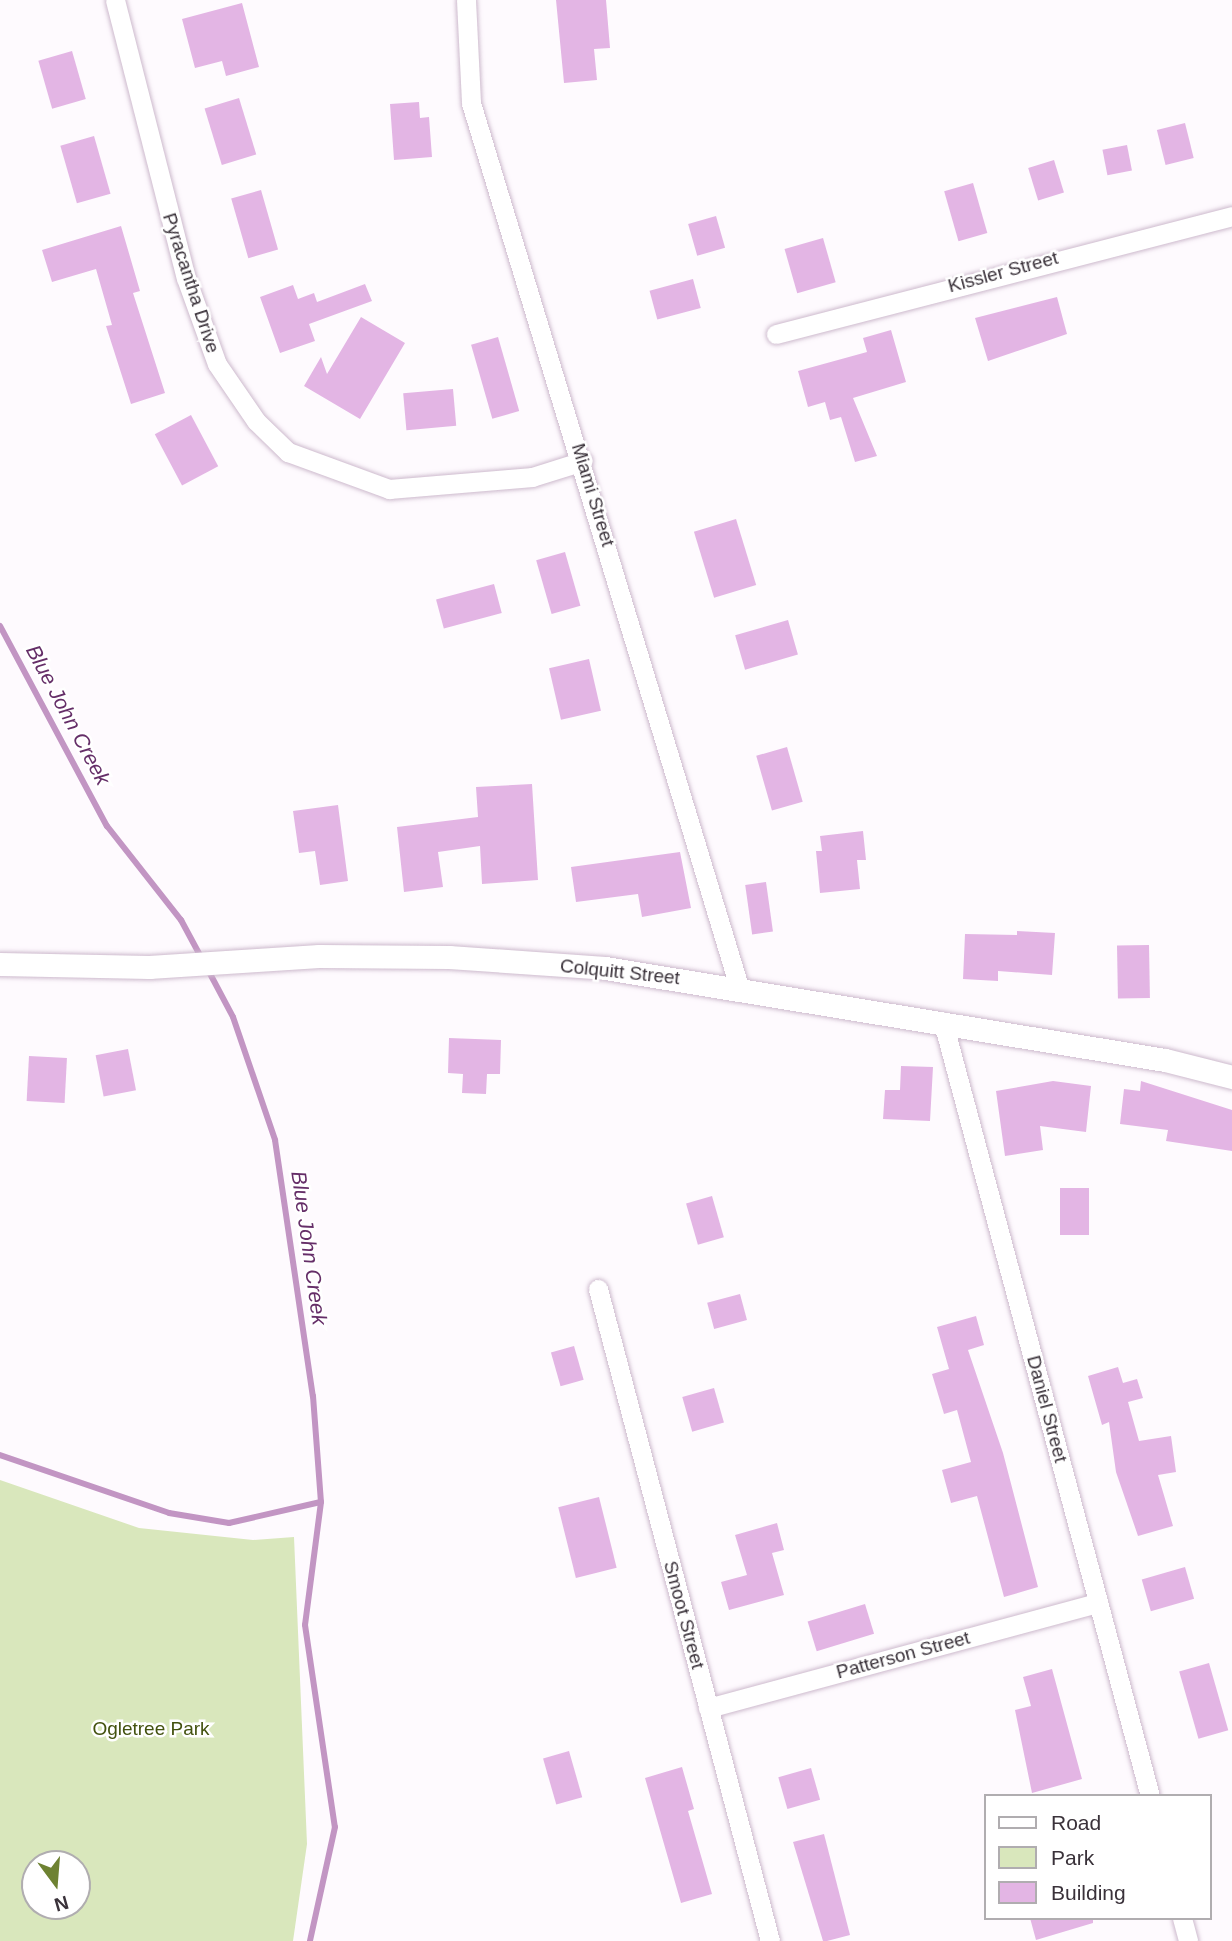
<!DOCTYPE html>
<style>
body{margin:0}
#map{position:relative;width:1232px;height:1941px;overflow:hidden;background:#fefafe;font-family:Helvetica,sans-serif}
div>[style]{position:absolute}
.green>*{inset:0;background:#d9e7bc}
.stream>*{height:6px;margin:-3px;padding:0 3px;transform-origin:3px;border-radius:3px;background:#c295c3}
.building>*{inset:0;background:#e3b5e4;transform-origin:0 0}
.roads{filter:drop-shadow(0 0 2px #cdbacd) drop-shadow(0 0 2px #cdbacd)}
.minor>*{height:19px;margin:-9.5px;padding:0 9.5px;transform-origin:9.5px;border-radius:9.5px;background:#fff}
.tertiary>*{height:23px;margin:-11.5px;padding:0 11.5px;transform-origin:11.5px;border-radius:11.5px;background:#fff}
span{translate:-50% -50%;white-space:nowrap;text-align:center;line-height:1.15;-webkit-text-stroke:5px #fff;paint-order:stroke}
.street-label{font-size:19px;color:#3a323a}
.park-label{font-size:19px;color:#43520f}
.water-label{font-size:21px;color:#652e68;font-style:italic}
.legend{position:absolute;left:984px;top:1794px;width:228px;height:126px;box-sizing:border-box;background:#fff;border:2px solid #b0adb0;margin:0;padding:9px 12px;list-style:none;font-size:21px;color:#3a323a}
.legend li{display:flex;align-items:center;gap:14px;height:35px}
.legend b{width:35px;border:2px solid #b0adb0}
.north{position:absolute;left:21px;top:1850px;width:70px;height:70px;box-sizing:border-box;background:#fff;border:2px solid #b0adb0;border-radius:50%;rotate:164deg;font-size:19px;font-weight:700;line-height:28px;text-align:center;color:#3a323a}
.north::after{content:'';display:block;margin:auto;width:24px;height:32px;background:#6e8232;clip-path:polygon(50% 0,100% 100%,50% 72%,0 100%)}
</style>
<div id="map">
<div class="green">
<i style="clip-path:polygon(evenodd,0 1480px,139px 1528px,253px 1540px,294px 1537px,307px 1844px,293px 1941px,0 1941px,0 1480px,35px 1864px,77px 1864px,77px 1906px,35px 1906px,35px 1864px)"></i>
</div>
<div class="stream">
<i style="left:0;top:626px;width:227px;rotate:61.9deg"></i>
<i style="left:107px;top:826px;width:120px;rotate:51.8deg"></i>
<i style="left:181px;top:920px;width:44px;rotate:61.7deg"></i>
<i style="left:207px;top:968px;width:55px;rotate:62deg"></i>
<i style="left:233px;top:1017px;width:130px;rotate:71.1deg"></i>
<i style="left:275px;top:1140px;width:259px;rotate:81.6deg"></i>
<i style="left:313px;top:1396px;width:106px;rotate:85.7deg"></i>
<i style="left:321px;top:1502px;width:124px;rotate:97.4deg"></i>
<i style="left:305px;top:1625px;width:204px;rotate:81.6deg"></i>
<i style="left:335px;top:1827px;width:117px;rotate:102.4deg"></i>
<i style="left:0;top:1455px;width:179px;rotate:18.9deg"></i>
<i style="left:169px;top:1513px;width:61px;rotate:9.5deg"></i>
<i style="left:229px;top:1523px;width:94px;rotate:-12.9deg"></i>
</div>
<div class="building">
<i style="clip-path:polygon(556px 0,606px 0,610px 48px,594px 49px,597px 80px,564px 83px)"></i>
<i style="clip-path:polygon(242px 3px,259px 67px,226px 76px,222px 61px,195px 68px,182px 19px)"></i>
<i style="left:72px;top:51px;width:50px;height:35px;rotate:74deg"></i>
<i style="left:239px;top:98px;width:59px;height:36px;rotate:73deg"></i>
<i style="clip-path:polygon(419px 102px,420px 118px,429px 117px,432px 157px,394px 160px,390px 104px)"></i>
<i style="left:1185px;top:123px;width:36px;height:29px;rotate:76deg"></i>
<i style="left:94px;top:136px;width:60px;height:35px;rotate:74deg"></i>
<i style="left:1127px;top:145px;width:26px;height:25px;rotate:79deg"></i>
<i style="left:1054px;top:160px;width:34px;height:27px;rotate:73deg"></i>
<i style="left:973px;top:183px;width:52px;height:30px;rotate:74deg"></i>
<i style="left:261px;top:190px;width:62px;height:31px;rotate:74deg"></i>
<i style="left:716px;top:216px;width:33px;height:29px;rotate:74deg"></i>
<i style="clip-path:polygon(121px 226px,140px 291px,133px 293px,165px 393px,131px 404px,106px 326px,112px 325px,96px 269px,52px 282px,42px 250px)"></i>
<i style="left:823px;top:238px;width:46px;height:40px;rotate:74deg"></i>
<i style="left:693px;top:279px;width:30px;height:45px;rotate:75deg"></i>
<i style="clip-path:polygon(365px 284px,372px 301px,309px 324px,315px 341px,280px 353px,260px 297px,293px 285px,298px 299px,314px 293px,317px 302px)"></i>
<i style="clip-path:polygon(1057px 297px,1067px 334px,988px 361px,975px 318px)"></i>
<i style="clip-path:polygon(361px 317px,405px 343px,360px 419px,304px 386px,321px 357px,327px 374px)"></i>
<i style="clip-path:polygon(891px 330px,906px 382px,853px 398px,877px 456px,855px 462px,841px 417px,830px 420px,825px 402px,808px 407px,798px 371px,867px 352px,863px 338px)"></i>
<i style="left:498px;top:337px;width:77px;height:28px;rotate:74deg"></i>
<i style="left:453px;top:389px;width:37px;height:50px;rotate:85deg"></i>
<i style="left:191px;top:415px;width:58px;height:41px;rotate:62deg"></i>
<i style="left:736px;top:519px;width:69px;height:44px;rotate:73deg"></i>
<i style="left:565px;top:552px;width:56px;height:30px;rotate:74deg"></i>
<i style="left:494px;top:584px;width:30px;height:60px;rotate:75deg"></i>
<i style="left:788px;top:620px;width:36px;height:55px;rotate:74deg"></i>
<i style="left:589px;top:659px;width:53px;height:41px;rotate:77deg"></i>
<i style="left:787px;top:747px;width:57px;height:32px;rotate:74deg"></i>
<i style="clip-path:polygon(532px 784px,538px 880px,482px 884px,480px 846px,438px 852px,443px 887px,404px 892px,397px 827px,478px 817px,476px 787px)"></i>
<i style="clip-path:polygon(338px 805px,348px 881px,320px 885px,315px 851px,299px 853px,293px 811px)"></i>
<i style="clip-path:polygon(863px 831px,866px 860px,857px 860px,860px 889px,820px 893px,816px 851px,822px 851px,820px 836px)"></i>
<i style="clip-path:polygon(680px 852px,691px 908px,642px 917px,638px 894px,576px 902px,571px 867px)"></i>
<i style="left:766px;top:882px;width:50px;height:21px;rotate:82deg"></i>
<i style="clip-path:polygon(1017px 931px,1055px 933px,1052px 975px,998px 971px,998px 981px,963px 979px,965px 934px,1017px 935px)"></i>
<i style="left:1149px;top:945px;width:53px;height:32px;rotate:89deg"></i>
<i style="clip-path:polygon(449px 1038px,501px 1040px,500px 1074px,487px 1074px,486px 1094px,462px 1093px,463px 1074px,448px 1073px)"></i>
<i style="left:128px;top:1049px;width:42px;height:33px;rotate:79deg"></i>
<i style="left:29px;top:1056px;width:38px;height:45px;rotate:3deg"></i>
<i style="clip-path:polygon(901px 1066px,933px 1067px,930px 1121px,883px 1119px,885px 1090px,900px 1090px)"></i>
<i style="clip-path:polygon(1053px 1081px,1091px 1086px,1086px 1132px,1040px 1126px,1043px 1150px,1005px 1156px,996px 1091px)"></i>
<i style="clip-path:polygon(1141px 1081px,1232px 1110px,1232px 1151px,1166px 1141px,1168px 1130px,1120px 1124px,1124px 1089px,1140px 1091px)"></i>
<i style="left:1060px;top:1188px;width:29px;height:47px"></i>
<i style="left:712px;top:1196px;width:43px;height:27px;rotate:74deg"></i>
<i style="left:740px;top:1294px;width:27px;height:34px;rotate:75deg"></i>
<i style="clip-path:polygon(976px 1316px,984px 1345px,968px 1350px,1003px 1453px,1038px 1587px,1004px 1597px,977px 1496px,951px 1503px,942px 1470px,971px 1462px,957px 1410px,944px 1414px,932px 1374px,949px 1369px,937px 1327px)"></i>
<i style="left:574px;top:1346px;width:35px;height:24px;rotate:74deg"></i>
<i style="clip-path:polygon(1118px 1367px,1123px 1383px,1137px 1379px,1143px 1398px,1128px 1402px,1139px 1441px,1171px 1436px,1176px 1472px,1158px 1475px,1173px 1526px,1138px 1536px,1116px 1472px,1109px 1422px,1102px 1425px,1088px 1376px)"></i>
<i style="left:714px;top:1388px;width:36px;height:33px;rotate:74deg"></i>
<i style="left:599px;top:1497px;width:73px;height:42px;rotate:76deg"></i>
<i style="clip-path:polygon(777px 1523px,784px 1550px,772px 1553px,784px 1595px,729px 1610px,721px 1582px,747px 1575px,735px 1535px)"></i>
<i style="left:1185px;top:1567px;width:33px;height:45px;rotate:74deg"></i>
<i style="left:865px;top:1604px;width:31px;height:60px;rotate:73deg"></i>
<i style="left:1209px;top:1663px;width:70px;height:31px;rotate:74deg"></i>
<i style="clip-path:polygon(1052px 1669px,1082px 1779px,1032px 1793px,1015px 1710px,1031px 1706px,1023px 1677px)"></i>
<i style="left:569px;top:1751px;width:48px;height:27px;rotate:74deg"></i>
<i style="clip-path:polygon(682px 1767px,694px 1809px,688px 1811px,712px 1894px,681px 1903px,645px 1778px)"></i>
<i style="left:811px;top:1768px;width:33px;height:34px;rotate:74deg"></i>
<i style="clip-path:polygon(824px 1834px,850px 1935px,827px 1941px,823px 1941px,793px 1842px)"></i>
<i style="clip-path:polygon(1030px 1918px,1093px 1918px,1093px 1923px,1036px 1940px)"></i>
</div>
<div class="roads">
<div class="minor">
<i style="left:115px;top:0;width:287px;rotate:75.7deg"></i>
<i style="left:186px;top:278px;width:91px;rotate:70.2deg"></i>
<i style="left:217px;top:364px;width:69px;rotate:55.6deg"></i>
<i style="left:256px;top:421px;width:45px;rotate:44.1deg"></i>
<i style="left:288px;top:452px;width:108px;rotate:20.1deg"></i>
<i style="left:389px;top:489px;width:144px;rotate:-4.8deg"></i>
<i style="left:532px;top:477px;width:53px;rotate:-17.4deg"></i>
<i style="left:466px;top:0;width:103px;rotate:87.2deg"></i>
<i style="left:471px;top:103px;width:924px;rotate:73.13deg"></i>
<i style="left:776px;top:334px;width:471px;rotate:-14.5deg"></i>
<i style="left:943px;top:1022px;width:801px;rotate:75.03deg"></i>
<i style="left:598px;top:1289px;width:674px;rotate:75.22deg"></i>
<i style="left:708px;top:1708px;width:404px;rotate:-15.1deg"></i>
<i style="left:1182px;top:1918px;width:24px;rotate:75deg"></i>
</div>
<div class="tertiary">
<i style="left:0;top:964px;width:149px;rotate:1.2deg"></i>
<i style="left:149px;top:967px;width:170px;rotate:-3.7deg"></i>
<i style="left:319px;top:956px;width:130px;rotate:0.4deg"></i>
<i style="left:449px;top:957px;width:156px;rotate:4deg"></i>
<i style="left:605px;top:968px;width:568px;rotate:9.33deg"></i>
<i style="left:1165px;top:1060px;width:69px;rotate:14.2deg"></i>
</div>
</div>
<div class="street-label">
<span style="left:1003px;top:272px;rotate:-15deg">Kissler Street</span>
<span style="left:191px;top:283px;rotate:72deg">Pyracantha Drive</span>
<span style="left:593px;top:495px;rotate:73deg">Miami Street</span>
<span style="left:620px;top:972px;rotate:6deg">Colquitt Street</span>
<span style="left:1047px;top:1409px;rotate:75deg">Daniel Street</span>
<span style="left:684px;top:1615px;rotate:75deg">Smoot Street</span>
<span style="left:903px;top:1655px;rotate:-15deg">Patterson Street</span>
</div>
<div class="park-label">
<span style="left:151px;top:1729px">Ogletree Park</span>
</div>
<div class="water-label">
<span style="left:68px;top:715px;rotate:62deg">Blue John Creek</span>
<span style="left:309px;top:1248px;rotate:82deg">Blue John Creek</span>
</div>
<ul class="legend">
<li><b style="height:9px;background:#fff"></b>Road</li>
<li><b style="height:19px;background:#d9e7bc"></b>Park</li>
<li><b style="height:19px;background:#e3b5e4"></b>Building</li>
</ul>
<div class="north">N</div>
</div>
